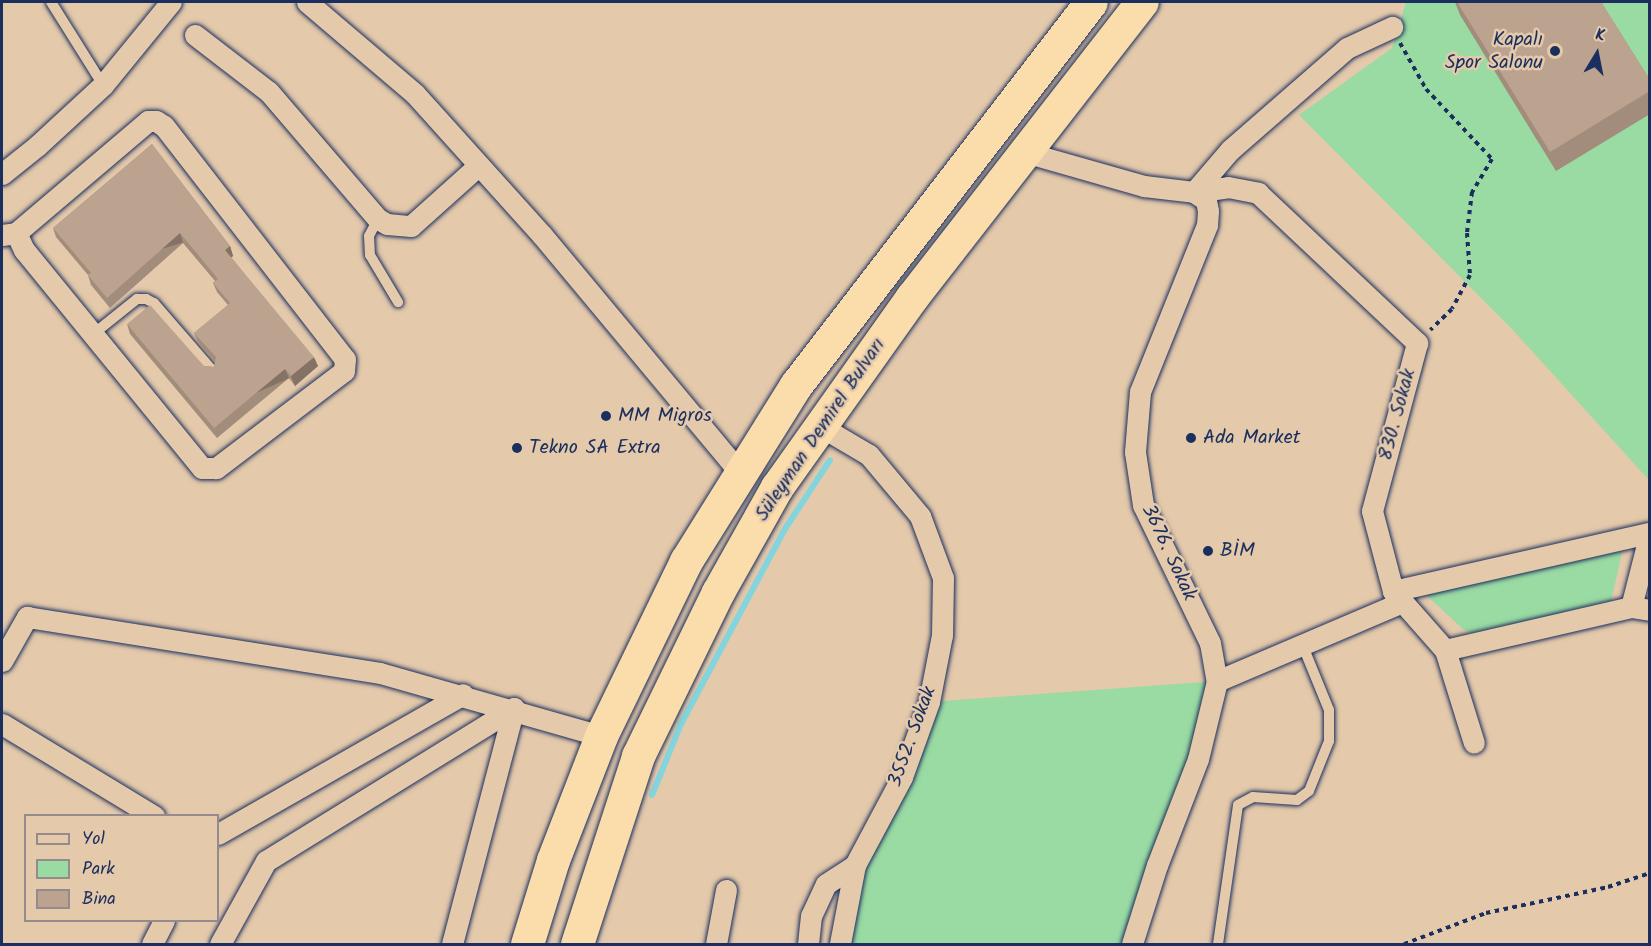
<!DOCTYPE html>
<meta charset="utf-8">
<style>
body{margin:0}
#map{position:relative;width:1651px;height:946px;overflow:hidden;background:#e4c9ab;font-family:Kalam,sans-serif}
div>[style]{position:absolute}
.green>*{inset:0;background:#9adaa3}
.stream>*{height:6px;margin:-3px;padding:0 3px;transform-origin:3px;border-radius:3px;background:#83d4dc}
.path>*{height:4px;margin-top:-2px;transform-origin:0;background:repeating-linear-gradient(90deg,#1b2f5e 0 4.5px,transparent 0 9px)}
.roads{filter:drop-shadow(0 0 2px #1b2f5e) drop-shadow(0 0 2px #1b2f5e)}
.lane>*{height:10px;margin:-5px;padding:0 5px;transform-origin:5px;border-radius:5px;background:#e4c9ab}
.street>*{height:21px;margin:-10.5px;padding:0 10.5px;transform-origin:10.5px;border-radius:10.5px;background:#e4c9ab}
.highway>*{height:33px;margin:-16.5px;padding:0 16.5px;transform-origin:16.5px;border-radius:16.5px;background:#fbddab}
.wall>*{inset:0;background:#a28c7b}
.shaded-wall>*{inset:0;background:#847264;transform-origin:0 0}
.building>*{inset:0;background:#bca38f}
.dots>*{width:16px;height:16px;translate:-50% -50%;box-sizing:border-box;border:3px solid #e4c9ab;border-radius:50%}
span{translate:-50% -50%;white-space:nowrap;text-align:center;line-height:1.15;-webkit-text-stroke:5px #e4c9ab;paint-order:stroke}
.poi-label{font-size:20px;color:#1b2f5e}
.right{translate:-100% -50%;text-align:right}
.left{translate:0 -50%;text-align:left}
.street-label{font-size:20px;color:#1b2f5e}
.frame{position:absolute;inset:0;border:3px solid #1b2f5e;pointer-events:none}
.legend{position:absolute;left:24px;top:814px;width:195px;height:108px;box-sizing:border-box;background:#e4c9ab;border:2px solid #948b8c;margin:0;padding:8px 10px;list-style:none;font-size:18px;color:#1b2f5e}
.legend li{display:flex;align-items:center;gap:12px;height:30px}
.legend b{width:30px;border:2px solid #948b8c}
.north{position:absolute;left:1567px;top:24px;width:60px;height:60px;-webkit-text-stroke:4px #e4c9ab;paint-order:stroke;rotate:10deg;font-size:16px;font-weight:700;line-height:24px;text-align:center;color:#1b2f5e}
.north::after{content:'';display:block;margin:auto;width:21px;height:27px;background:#1b2f5e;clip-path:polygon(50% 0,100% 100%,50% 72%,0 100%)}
</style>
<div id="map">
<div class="green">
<i style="clip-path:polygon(1406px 2px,1649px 2px,1648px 479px,1511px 328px,1299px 115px,1392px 48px)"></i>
<i style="clip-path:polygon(1623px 548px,1611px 602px,1477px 635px,1464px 630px,1423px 592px)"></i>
<i style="clip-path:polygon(1217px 681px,1132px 944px,840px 944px,855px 865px,929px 702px)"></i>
</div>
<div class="stream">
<i style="left:652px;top:795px;width:77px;rotate:-67.8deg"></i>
<i style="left:681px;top:724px;width:106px;rotate:-62deg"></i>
<i style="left:731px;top:630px;width:115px;rotate:-61.9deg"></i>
<i style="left:785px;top:529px;width:82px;rotate:-56.9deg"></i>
</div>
<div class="path">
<i style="left:1400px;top:43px;width:53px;rotate:60.5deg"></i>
<i style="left:1426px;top:89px;width:96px;rotate:46.7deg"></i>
<i style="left:1492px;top:159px;width:39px;rotate:121deg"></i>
<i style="left:1472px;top:192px;width:41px;rotate:97deg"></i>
<i style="left:1467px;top:233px;width:42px;rotate:85.9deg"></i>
<i style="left:1470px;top:275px;width:38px;rotate:118deg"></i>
<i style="left:1452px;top:309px;width:30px;rotate:136deg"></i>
<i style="left:1404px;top:944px;width:88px;rotate:-20.7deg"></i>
<i style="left:1486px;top:913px;width:125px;rotate:-12deg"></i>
<i style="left:1608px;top:887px;width:44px;rotate:-18.4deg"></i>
</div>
<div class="roads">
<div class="lane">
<i style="left:51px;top:2px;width:98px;rotate:57.9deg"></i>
<i style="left:378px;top:219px;width:19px;rotate:118deg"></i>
<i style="left:369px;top:236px;width:19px;rotate:87deg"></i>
<i style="left:370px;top:255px;width:55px;rotate:59.2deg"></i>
<i style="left:92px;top:335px;width:58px;rotate:-38.7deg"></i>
<i style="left:137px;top:299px;width:9px"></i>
<i style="left:146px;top:299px;width:9px;rotate:27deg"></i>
<i style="left:154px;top:303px;width:90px;rotate:49.1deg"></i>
<i style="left:1218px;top:944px;width:140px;rotate:-81.8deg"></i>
<i style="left:1238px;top:805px;width:17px;rotate:-28deg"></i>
<i style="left:1253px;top:797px;width:44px;rotate:3.9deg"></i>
<i style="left:1297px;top:800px;width:15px;rotate:-37deg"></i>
<i style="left:1309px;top:791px;width:54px;rotate:-68.2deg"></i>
<i style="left:1329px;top:741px;width:31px;rotate:-90deg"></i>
<i style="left:1329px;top:710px;width:71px;rotate:-112.2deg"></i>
</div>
<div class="street">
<i style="left:307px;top:2px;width:142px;rotate:40.4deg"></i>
<i style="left:415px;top:94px;width:190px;rotate:48deg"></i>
<i style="left:542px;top:235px;width:310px;rotate:50.2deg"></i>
<i style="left:195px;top:35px;width:93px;rotate:37.6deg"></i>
<i style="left:269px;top:92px;width:167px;rotate:49.4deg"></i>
<i style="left:378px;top:219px;width:10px;rotate:29deg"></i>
<i style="left:387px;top:224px;width:24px;rotate:5deg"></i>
<i style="left:411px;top:226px;width:91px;rotate:-41.9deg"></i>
<i style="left:1028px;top:153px;width:121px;rotate:15.9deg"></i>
<i style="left:1144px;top:186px;width:50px;rotate:6.8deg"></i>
<i style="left:1194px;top:192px;width:14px;rotate:34deg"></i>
<i style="left:1206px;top:200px;width:11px;rotate:80deg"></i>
<i style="left:1208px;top:211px;width:14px;rotate:94deg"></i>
<i style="left:1207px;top:225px;width:180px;rotate:111.9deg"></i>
<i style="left:1140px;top:392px;width:60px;rotate:94.8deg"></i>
<i style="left:1135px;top:452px;width:54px;rotate:81.4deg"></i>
<i style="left:1143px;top:505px;width:153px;rotate:64.1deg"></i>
<i style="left:1210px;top:643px;width:39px;rotate:80deg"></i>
<i style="left:1217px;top:681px;width:80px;rotate:103.7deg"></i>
<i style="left:1198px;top:759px;width:114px;rotate:111.1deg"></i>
<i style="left:1157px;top:865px;width:83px;rotate:107.6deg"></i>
<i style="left:2px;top:174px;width:45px;rotate:-38.7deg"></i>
<i style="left:37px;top:146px;width:90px;rotate:-42.7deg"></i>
<i style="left:103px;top:85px;width:107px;rotate:-50.7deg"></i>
<i style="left:1194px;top:192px;width:34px;rotate:-8deg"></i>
<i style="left:1228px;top:187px;width:31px;rotate:11deg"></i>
<i style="left:1258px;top:193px;width:219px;rotate:43.3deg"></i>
<i style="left:1417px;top:343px;width:174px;rotate:105deg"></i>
<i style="left:1372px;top:511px;width:83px;rotate:75.3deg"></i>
<i style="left:1393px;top:591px;width:79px;rotate:48.6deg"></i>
<i style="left:1445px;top:650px;width:97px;rotate:72.7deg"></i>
<i style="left:1194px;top:192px;width:55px;rotate:-49.4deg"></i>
<i style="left:1230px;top:150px;width:155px;rotate:-41.1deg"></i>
<i style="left:1347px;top:48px;width:50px;rotate:-25deg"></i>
<i style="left:2px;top:235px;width:14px;rotate:-8deg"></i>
<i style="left:16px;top:233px;width:173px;rotate:-40.3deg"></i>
<i style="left:148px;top:121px;width:8px"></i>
<i style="left:156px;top:121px;width:9px;rotate:32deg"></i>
<i style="left:164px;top:126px;width:295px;rotate:52.2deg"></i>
<i style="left:345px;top:359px;width:12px;rotate:95deg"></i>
<i style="left:344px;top:371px;width:161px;rotate:142.8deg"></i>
<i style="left:216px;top:468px;width:14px;rotate:180deg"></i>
<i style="left:202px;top:468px;width:281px;rotate:-129.2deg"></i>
<i style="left:24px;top:250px;width:19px;rotate:-115deg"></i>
<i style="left:820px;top:426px;width:57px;rotate:30.6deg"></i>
<i style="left:869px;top:455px;width:80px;rotate:50.1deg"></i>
<i style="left:920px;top:516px;width:66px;rotate:69.6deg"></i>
<i style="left:943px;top:578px;width:57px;rotate:91deg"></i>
<i style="left:942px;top:635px;width:68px;rotate:101deg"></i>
<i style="left:929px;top:702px;width:80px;rotate:109.8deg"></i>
<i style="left:902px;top:777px;width:100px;rotate:118.1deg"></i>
<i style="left:855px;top:865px;width:80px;rotate:100.8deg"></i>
<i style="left:1393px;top:591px;width:262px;rotate:-12.8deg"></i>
<i style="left:1631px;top:607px;width:76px;rotate:-75.6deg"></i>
<i style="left:1445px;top:650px;width:191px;rotate:-13deg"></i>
<i style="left:1631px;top:607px;width:19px;rotate:9deg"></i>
<i style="left:2px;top:661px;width:51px;rotate:-60.4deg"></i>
<i style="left:27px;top:617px;width:357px;rotate:9deg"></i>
<i style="left:380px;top:673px;width:230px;rotate:15.9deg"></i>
<i style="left:1217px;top:681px;width:199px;rotate:-23.1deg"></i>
<i style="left:2px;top:724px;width:178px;rotate:31.2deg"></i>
<i style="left:218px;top:834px;width:282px;rotate:-29.7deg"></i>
<i style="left:152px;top:944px;width:27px;rotate:-63deg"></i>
<i style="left:220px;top:944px;width:95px;rotate:-61deg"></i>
<i style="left:266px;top:861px;width:291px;rotate:-31.7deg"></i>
<i style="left:452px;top:944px;width:244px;rotate:-75.3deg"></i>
<i style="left:716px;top:944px;width:55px;rotate:-79.5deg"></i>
<i style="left:808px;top:944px;width:28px;rotate:-84deg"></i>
<i style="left:811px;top:916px;width:35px;rotate:-65deg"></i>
<i style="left:826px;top:884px;width:35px;rotate:-33deg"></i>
</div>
<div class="highway">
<i style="left:527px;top:944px;width:88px;rotate:-72.8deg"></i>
<i style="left:553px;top:860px;width:133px;rotate:-68.8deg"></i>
<i style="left:601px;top:736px;width:195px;rotate:-64.1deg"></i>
<i style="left:686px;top:561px;width:208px;rotate:-58deg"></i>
<i style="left:796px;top:385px;width:483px;rotate:-52.4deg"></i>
<i style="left:577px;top:944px;width:198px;rotate:-72deg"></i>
<i style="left:638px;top:756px;width:182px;rotate:-64deg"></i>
<i style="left:718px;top:592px;width:120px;rotate:-60.7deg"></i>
<i style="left:777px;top:487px;width:233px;rotate:-54.6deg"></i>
<i style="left:912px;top:297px;width:374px;rotate:-52.1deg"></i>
</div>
</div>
<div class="wall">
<i style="clip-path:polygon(1455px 2px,1601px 2px,1650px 80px,1650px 114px,1556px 171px,1460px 15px)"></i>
<i style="clip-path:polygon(152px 144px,230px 246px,233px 256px,231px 257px,318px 366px,295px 386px,289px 378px,217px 438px,130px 334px,127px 324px,204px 366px,214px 367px,215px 362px,198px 342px,194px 333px,228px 305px,217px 292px,213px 283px,215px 281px,183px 243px,110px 308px,91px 285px,88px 275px,56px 237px,53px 228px)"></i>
</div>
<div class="shaded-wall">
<i style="left:180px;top:233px;width:10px;height:98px;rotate:73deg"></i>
<i style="clip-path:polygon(230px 246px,233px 256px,228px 260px,225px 250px)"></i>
<i style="clip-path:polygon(314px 357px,318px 366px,295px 386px,291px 376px)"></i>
<i style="left:285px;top:369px;width:10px;height:92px;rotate:66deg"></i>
</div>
<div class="building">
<i style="clip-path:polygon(1457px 2px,1601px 2px,1650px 80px,1650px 91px,1550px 152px)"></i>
<i style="clip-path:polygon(152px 144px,230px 246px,225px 250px,314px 357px,291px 376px,285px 369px,214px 428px,127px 324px,150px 305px,204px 366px,214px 367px,216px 357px,194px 333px,230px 303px,213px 283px,218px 279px,180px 233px,107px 298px,88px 275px,91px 273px,53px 228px)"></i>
</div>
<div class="dots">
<i style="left:1555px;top:51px;background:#1b2f5e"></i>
<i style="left:606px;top:416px;background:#1b2f5e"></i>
<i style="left:1191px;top:438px;background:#1b2f5e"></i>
<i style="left:517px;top:448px;background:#1b2f5e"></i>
<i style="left:1208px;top:551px;background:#1b2f5e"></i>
</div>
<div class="poi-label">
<span class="right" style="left:1543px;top:52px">Kapalı<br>Spor Salonu</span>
<span class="left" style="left:618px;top:416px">MM Migros</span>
<span class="left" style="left:1203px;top:438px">Ada Market</span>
<span class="left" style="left:529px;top:448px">Tekno SA Extra</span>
<span class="left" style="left:1220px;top:551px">BİM</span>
</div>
<div class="street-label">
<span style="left:1398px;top:415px;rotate:-75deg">830. Sokak</span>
<span style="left:821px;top:430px;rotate:-56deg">Süleyman Demirel Bulvarı</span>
<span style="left:1168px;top:553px;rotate:65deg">3676. Sokak</span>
<span style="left:913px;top:737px;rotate:-70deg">3552. Sokak</span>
</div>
<div class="frame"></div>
<ul class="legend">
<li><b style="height:8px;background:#e4c9ab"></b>Yol</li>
<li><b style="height:16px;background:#9adaa3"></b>Park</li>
<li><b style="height:16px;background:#bca38f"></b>Bina</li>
</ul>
<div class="north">K</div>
</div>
